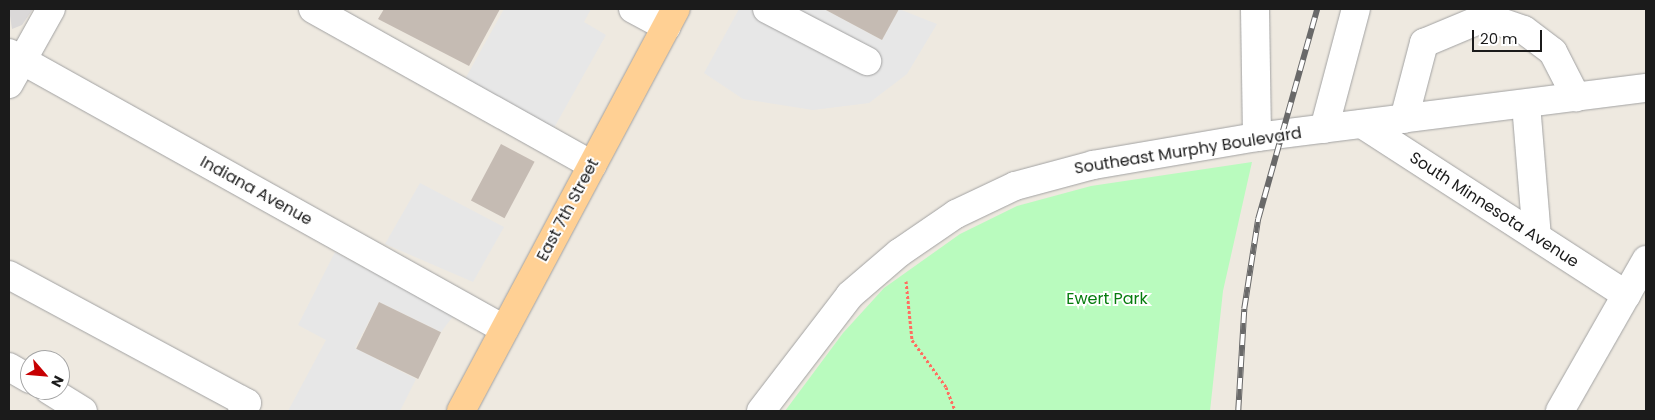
<!DOCTYPE html>
<style>
body{margin:0}
#map{position:relative;width:1655px;height:420px;overflow:hidden;background:#eee9e0;font-family:Poppins,sans-serif}
div>[style]{position:absolute}
.residential>*{inset:0;background:#dad8d8}
.park>*{inset:0;background:#b9fbbe}
.parking>*{inset:0;background:#e7e7e7}
.building>*{inset:0;background:#c5bbb3;transform-origin:0 0}
.path>*{height:3px;margin-top:-1.5px;transform-origin:0;background:repeating-linear-gradient(90deg,#ff6e60 0 2.5px,transparent 0 5px)}
.roads{filter:drop-shadow(0 0 1px #a2a2a2) drop-shadow(0 0 1px #a2a2a2)}
.minor>*{height:28px;margin:-14px;padding:0 14px;transform-origin:14px;border-radius:14px;background:#fff}
.major>*{height:28px;margin:-14px;padding:0 14px;transform-origin:14px;border-radius:14px;background:#ffd094}
.rail>*{height:5.5px;margin-top:-2.75px;transform-origin:0;background:repeating-linear-gradient(90deg,#fff 0 11px,#696969 0 22px);box-sizing:border-box;border-block:1px solid #696969}
span{translate:-50% -50%;white-space:nowrap;text-align:center;line-height:1.15;-webkit-text-stroke:4px #fff;paint-order:stroke}
.street-label{font-size:16px;color:#1b1b1b}
.park-label{font-size:16px;color:#077c0f}
.frame{position:absolute;inset:0;border:10px solid #1b1b1b;pointer-events:none}
.north{position:absolute;left:20px;top:350px;width:50px;height:50px;box-sizing:border-box;background:#fff;border:1px solid #a4a4a4;border-radius:50%;rotate:117deg;font-size:14px;font-weight:700;line-height:20px;text-align:center;color:#1b1b1b}
.north::after{content:'';display:block;margin:auto;width:18px;height:22px;background:#c70002;clip-path:polygon(50% 0,100% 100%,50% 72%,0 100%)}
.scale{position:absolute;left:1472px;top:30px;width:70px;height:22px;box-sizing:border-box;border:2px solid #1b1b1b;border-top:0;padding-left:6px;font-size:15px;line-height:18px;white-space:nowrap;color:#1b1b1b;-webkit-text-stroke:4px #fff;paint-order:stroke}
</style>
<div id="map">
<div class="residential">
<i style="clip-path:polygon(9px 9px,33px 9px,22px 25px,12px 29px)"></i>
</div>
<div class="park">
<i style="clip-path:polygon(1252px 162px,1223px 291px,1210px 411px,785px 411px,843px 333px,884px 288px,960px 234px,1017px 206px,1091px 186px)"></i>
</div>
<div class="parking">
<i style="clip-path:polygon(504px 9px,591px 9px,584px 22px,606px 35px,545px 144px,460px 88px)"></i>
<i style="clip-path:polygon(739px 9px,824px 9px,882px 40px,899px 9px,937px 24px,907px 74px,869px 103px,813px 110px,743px 99px,704px 73px)"></i>
<i style="clip-path:polygon(420px 183px,504px 227px,473px 282px,385px 244px)"></i>
<i style="clip-path:polygon(335px 252px,454px 315px,441px 332px,379px 302px,355px 348px,416px 379px,400px 411px,288px 411px,326px 340px,298px 325px)"></i>
</div>
<div class="building">
<i style="clip-path:polygon(384px 9px,500px 9px,469px 66px,378px 19px)"></i>
<i style="clip-path:polygon(824px 9px,899px 9px,882px 40px)"></i>
<i style="left:501px;top:144px;width:38px;height:64px;rotate:28deg"></i>
<i style="left:379px;top:302px;width:69px;height:52px;rotate:26deg"></i>
</div>
<div class="path">
<i style="left:906px;top:281px;width:59px;rotate:84.2deg"></i>
<i style="left:912px;top:340px;width:58px;rotate:54.1deg"></i>
<i style="left:946px;top:387px;width:26px;rotate:69deg"></i>
</div>
<div class="roads">
<div class="minor">
<i style="left:313px;top:9px;width:320px;rotate:29.2deg"></i>
<i style="left:633px;top:9px;width:38px;rotate:28deg"></i>
<i style="left:767px;top:9px;width:113px;rotate:27.5deg"></i>
<i style="left:1255px;top:9px;width:128px;rotate:89.1deg"></i>
<i style="left:9px;top:53px;width:567px;rotate:29.14deg"></i>
<i style="left:9px;top:84px;width:86px;rotate:-60.8deg"></i>
<i style="left:1526px;top:104px;width:133px;rotate:85.3deg"></i>
<i style="left:1404px;top:119px;width:79px;rotate:-75.3deg"></i>
<i style="left:1424px;top:43px;width:67px;rotate:-22.8deg"></i>
<i style="left:1486px;top:17px;width:40px;rotate:18.9deg"></i>
<i style="left:1524px;top:30px;width:36px;rotate:37deg"></i>
<i style="left:1553px;top:52px;width:51px;rotate:62.9deg"></i>
<i style="left:1362px;top:124px;width:315px;rotate:32.9deg"></i>
<i style="left:1324px;top:129px;width:124px;rotate:-75.1deg"></i>
<i style="left:9px;top:275px;width:270px;rotate:28.3deg"></i>
<i style="left:247px;top:403px;width:9px;rotate:122deg"></i>
<i style="left:9px;top:367px;width:24px;rotate:30deg"></i>
<i style="left:49px;top:390px;width:40px;rotate:32deg"></i>
<i style="left:761px;top:411px;width:146px;rotate:-52.5deg"></i>
<i style="left:850px;top:295px;width:65px;rotate:-40.6deg"></i>
<i style="left:899px;top:253px;width:69px;rotate:-34.4deg"></i>
<i style="left:956px;top:214px;width:65px;rotate:-25.4deg"></i>
<i style="left:1015px;top:186px;width:81px;rotate:-15.1deg"></i>
<i style="left:1093px;top:165px;width:166px;rotate:-9.7deg"></i>
<i style="left:1257px;top:137px;width:392px;rotate:-7.2deg"></i>
<i style="left:1560px;top:411px;width:174px;rotate:-60.3deg"></i>
</div>
<div class="major">
<i style="left:461px;top:411px;width:456px;rotate:-61.9deg"></i>
</div>
</div>
<div class="rail">
<i style="left:1238px;top:411px;width:102px;rotate:-86.6deg"></i>
<i style="left:1244px;top:309px;width:91px;rotate:-81.2deg"></i>
<i style="left:1258px;top:219px;width:218px;rotate:-74.3deg"></i>
</div>
<div class="street-label">
<span style="left:1188px;top:151px;rotate:-9deg">Southeast Murphy Boulevard</span>
<span style="left:256px;top:191px;rotate:29deg">Indiana Avenue</span>
<span style="left:568px;top:210px;rotate:-62deg">East 7th Street</span>
<span style="left:1494px;top:210px;rotate:33deg">South Minnesota Avenue</span>
</div>
<div class="park-label">
<span style="left:1107px;top:299px">Ewert Park</span>
</div>
<div class="frame"></div>
<div class="north">N</div>
<div class="scale">20 m</div>
</div>
